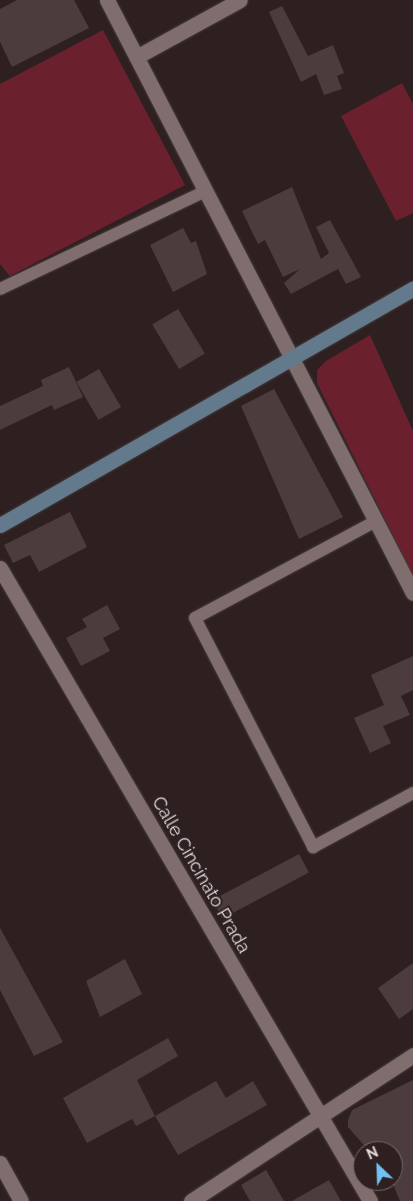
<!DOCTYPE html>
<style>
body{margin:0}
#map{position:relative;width:413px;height:1201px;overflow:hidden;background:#2e2021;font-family:Raleway,sans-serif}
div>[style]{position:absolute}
.green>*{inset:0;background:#6b202e}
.building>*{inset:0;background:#4c3c3d;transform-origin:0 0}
.roads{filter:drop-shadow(0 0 1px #473b3c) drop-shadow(0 0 1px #473b3c)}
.service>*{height:12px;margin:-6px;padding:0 6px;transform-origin:6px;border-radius:6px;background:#806e6f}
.minor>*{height:15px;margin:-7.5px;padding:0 7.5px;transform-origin:7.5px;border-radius:7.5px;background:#806e6f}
.secondary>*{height:15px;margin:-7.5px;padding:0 7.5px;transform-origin:7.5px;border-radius:7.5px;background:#637a8d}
span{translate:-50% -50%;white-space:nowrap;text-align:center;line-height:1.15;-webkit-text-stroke:4px #2e2021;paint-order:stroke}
.street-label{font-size:18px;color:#e2d8d9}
.north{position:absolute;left:353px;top:1141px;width:50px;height:50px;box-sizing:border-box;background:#2e2021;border:1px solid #766a6b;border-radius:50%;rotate:336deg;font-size:14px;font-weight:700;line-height:20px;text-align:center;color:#e2d8d9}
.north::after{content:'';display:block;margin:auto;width:18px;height:22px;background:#70c2f4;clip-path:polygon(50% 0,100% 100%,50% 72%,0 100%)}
</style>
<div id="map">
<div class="green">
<i style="clip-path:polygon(103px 30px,185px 185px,10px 276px,0 264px,0 84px)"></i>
<i style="clip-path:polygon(402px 83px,413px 104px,413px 213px,396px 221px,341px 116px)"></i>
<i style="clip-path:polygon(370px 335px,413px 431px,413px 576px,317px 383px,317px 370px,326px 361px)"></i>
</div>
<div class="building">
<i style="clip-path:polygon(17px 0,74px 0,89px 28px,12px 67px,0 42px,0 9px)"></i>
<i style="clip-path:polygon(282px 6px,308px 56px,333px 45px,344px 73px,337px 76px,342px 89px,324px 95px,316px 74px,301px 82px,269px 12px)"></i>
<i style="clip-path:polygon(292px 187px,321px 259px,329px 253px,316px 227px,330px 220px,361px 277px,346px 284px,338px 269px,291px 294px,284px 283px,300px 269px,283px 277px,265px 240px,258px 244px,242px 211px)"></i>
<i style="clip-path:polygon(183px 228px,191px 243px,196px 241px,207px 274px,173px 292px,150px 245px)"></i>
<i style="left:178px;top:309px;width:52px;height:30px;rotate:59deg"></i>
<i style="clip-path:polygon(69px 367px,83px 397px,54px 410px,52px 405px,0 430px,0 406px,43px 386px,41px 380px)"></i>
<i style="left:99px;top:369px;width:44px;height:26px;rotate:60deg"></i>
<i style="clip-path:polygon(274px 389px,343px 517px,299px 539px,241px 406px)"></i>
<i style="clip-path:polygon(70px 512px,87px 547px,39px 572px,30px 555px,13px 563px,4px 545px)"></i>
<i style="clip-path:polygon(107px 605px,120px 629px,103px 638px,110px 651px,81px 666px,66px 638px,87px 627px,82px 619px)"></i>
<i style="clip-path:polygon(413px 656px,413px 690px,401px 696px,410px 715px,383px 726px,391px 743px,370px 753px,354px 718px,384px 705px,371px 675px)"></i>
<i style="left:299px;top:854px;width:21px;height:98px;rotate:62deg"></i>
<i style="clip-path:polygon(0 928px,63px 1042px,34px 1056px,0 990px)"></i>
<i style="clip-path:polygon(125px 959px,142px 994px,100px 1017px,86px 981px)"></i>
<i style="clip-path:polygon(413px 963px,413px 1009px,399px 1019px,378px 988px)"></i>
<i style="clip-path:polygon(168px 1038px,178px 1056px,137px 1080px,155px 1116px,136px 1126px,132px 1119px,87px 1143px,63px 1098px)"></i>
<i style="clip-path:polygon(413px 1080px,413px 1201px,400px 1201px,393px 1184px,393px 1151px,369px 1151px,348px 1127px,348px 1120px,352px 1110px)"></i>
<i style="clip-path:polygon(216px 1081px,226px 1098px,253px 1081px,267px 1105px,178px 1155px,155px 1116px)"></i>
<i style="clip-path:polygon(266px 1170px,284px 1201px,250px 1201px,241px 1185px)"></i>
<i style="clip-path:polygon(329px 1180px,341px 1201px,292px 1201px)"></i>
</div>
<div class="roads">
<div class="service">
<i style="left:0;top:289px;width:225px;rotate:-25.5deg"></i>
<i style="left:376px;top:521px;width:205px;rotate:151.8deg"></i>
<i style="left:195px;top:618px;width:258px;rotate:62.7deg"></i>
<i style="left:313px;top:847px;width:114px;rotate:-28.4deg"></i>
</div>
<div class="minor">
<i style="left:107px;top:0;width:667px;rotate:62.71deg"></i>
<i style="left:138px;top:56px;width:116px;rotate:-28.8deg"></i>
<i style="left:0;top:568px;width:733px;rotate:59.69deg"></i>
<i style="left:0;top:1163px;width:43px;rotate:61.1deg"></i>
<i style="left:191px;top:1201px;width:266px;rotate:-33.3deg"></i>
</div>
<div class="secondary">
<i style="left:0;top:525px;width:476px;rotate:-29.8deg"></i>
</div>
</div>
<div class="street-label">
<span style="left:201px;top:875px;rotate:60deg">Calle Cincinato Prada</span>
</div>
<div class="north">N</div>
</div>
